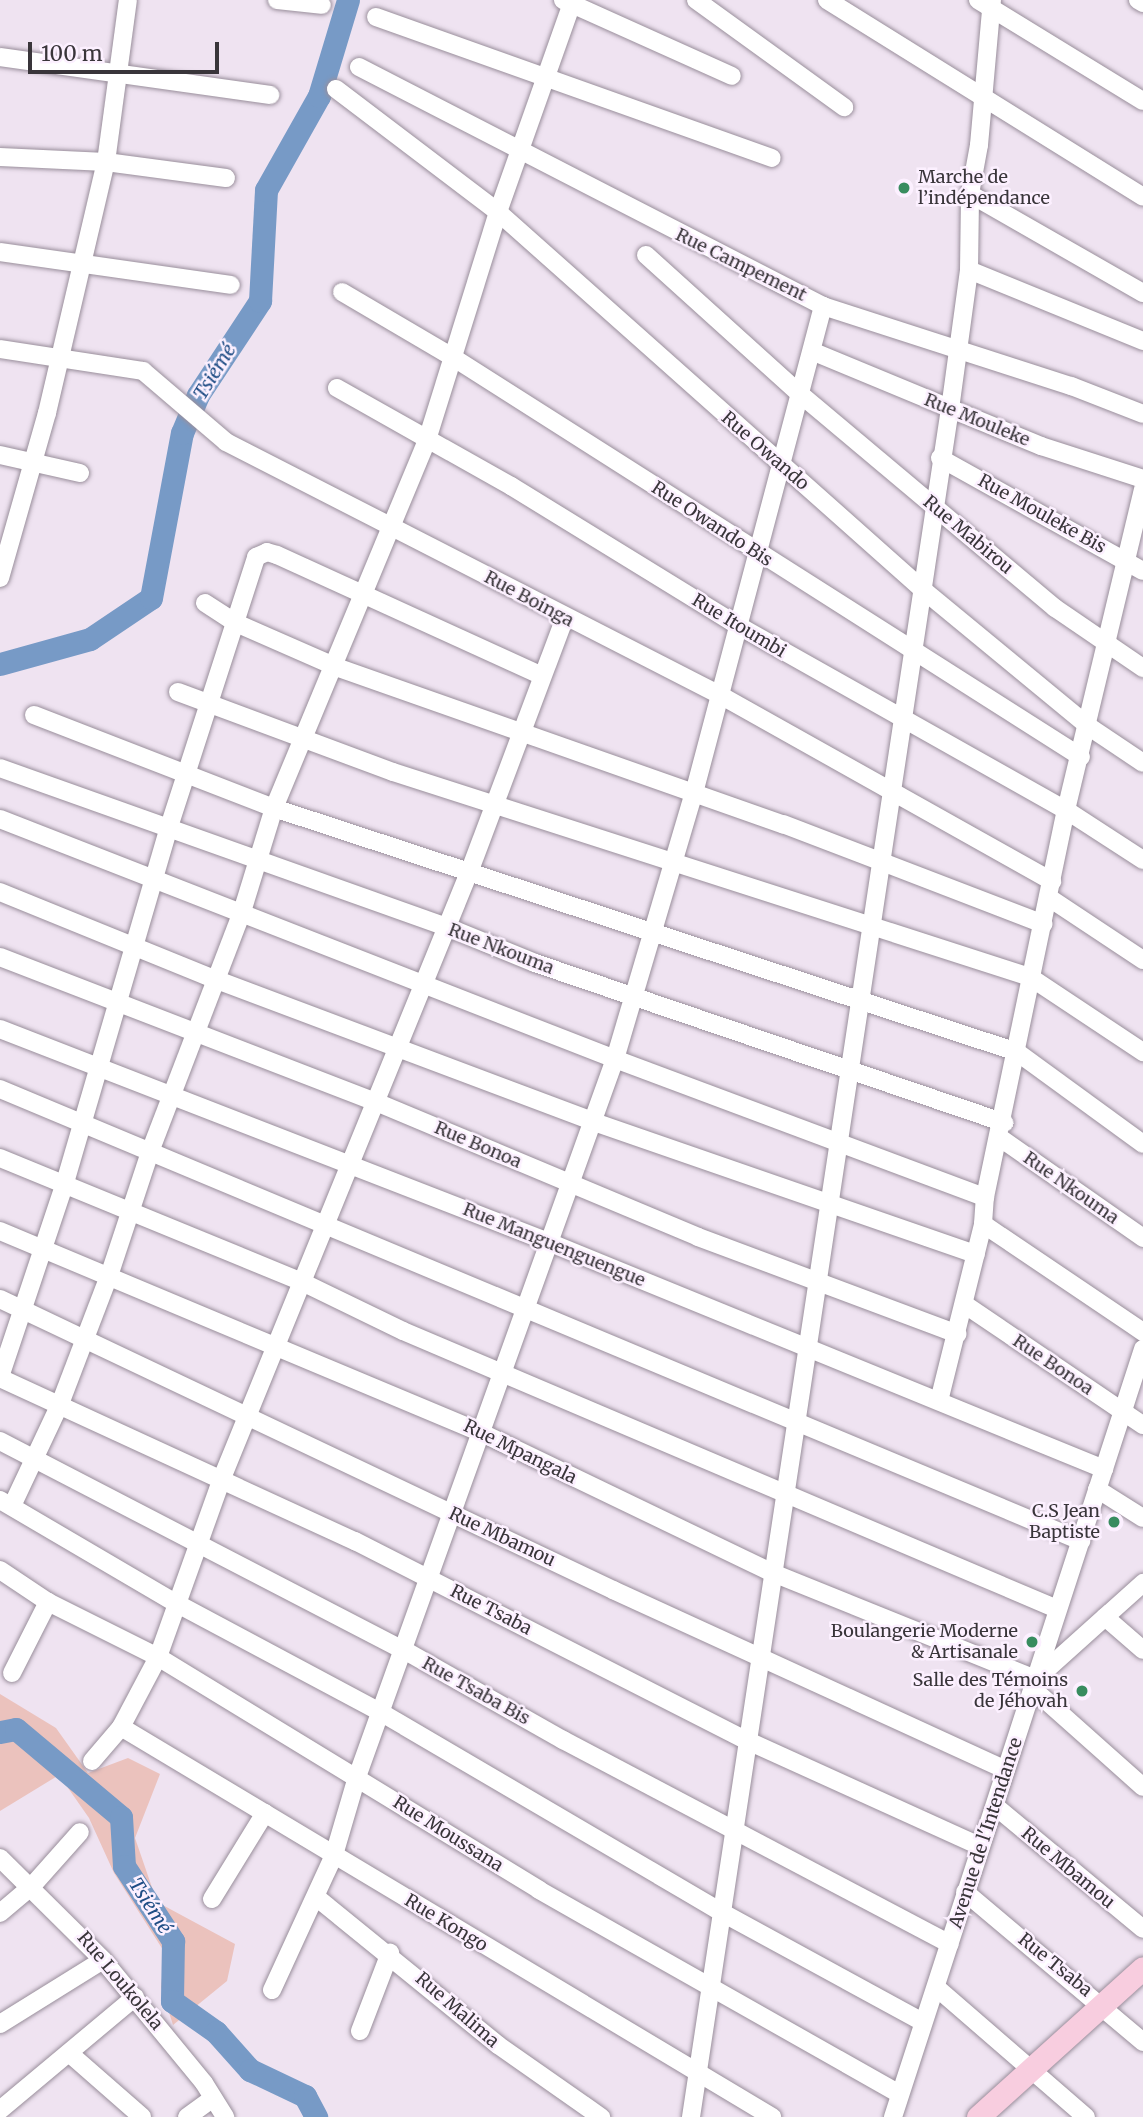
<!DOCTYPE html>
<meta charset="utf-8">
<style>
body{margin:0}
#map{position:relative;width:1143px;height:2117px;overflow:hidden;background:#efe3f1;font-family:Merriweather,serif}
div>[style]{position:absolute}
.green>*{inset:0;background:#ebc2bd}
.river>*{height:23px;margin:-11.5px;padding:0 11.5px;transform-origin:11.5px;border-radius:11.5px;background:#779ac6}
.roads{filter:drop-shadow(0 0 2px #998e9b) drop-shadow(0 0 2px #998e9b)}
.minor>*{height:18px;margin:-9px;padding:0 9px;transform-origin:9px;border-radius:9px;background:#fff}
.major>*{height:23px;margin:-11.5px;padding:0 11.5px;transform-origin:11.5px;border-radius:11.5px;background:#f8cddf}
.dots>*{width:19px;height:19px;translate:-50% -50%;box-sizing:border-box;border:4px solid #fcf0ff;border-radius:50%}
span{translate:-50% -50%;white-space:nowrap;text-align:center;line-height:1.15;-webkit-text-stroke:5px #fcf0ff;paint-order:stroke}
.poi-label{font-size:18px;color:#39353a}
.left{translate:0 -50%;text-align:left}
.right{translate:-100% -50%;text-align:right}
.street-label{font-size:18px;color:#39353a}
.water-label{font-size:19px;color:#1f4d85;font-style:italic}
.scale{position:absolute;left:28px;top:42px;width:191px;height:32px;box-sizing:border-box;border:4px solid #39353a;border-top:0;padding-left:9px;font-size:21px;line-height:24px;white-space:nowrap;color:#39353a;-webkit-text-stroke:5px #fcf0ff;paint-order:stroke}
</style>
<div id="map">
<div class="green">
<i style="clip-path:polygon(0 1694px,56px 1728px,88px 1773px,128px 1758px,160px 1774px,135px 1838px,157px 1902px,235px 1944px,227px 1981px,173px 2025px,161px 1987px,165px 1953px,114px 1873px,89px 1818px,59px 1775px,0 1811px)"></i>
</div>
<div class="river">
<i style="left:0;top:664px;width:93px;rotate:-15.5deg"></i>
<i style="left:90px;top:639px;width:73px;rotate:-33.9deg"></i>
<i style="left:151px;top:598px;width:168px;rotate:-79.4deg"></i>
<i style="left:182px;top:433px;width:41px;rotate:-67.2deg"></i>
<i style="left:198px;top:395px;width:113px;rotate:-56.6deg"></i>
<i style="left:260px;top:301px;width:111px;rotate:-86.9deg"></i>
<i style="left:266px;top:190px;width:108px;rotate:-60.6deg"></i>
<i style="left:319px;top:96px;width:100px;rotate:-73.2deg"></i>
<i style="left:0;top:1732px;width:16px;rotate:-11deg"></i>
<i style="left:16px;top:1729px;width:137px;rotate:40deg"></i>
<i style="left:121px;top:1817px;width:49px;rotate:86.5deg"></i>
<i style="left:124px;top:1866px;width:90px;rotate:56.8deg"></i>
<i style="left:173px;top:1941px;width:60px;rotate:91deg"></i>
<i style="left:172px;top:2001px;width:54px;rotate:35.2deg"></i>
<i style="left:216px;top:2032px;width:51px;rotate:48.2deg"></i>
<i style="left:250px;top:2070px;width:61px;rotate:25.3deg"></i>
<i style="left:305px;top:2096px;width:24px;rotate:62deg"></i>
</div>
<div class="roads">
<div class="minor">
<i style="left:277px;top:0;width:45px;rotate:6.3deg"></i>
<i style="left:563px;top:0;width:185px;rotate:24.2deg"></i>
<i style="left:696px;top:0;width:183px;rotate:35.9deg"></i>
<i style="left:827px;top:0;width:372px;rotate:31.9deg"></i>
<i style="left:978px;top:0;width:193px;rotate:31.5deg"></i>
<i style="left:1138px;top:0;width:6px;rotate:31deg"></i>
<i style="left:376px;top:17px;width:420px;rotate:19.6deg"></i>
<i style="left:0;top:57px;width:273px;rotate:8deg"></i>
<i style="left:359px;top:67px;width:522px;rotate:27.25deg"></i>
<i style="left:823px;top:306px;width:261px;rotate:17.9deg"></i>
<i style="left:1071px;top:386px;width:77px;rotate:21.3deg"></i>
<i style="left:336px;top:89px;width:203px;rotate:37.2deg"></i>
<i style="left:498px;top:212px;width:567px;rotate:41.64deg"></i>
<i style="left:922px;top:589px;width:215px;rotate:39.5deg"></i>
<i style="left:1088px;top:726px;width:66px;rotate:33.9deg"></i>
<i style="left:0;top:157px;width:106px;rotate:2.7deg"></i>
<i style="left:106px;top:162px;width:121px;rotate:7.6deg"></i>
<i style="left:970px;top:194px;width:199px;rotate:29.8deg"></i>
<i style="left:0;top:252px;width:233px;rotate:8.1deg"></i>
<i style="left:646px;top:255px;width:207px;rotate:42.1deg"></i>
<i style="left:800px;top:394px;width:333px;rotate:40deg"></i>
<i style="left:1055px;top:608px;width:107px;rotate:34.3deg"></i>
<i style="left:969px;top:270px;width:188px;rotate:22.2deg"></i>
<i style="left:342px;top:292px;width:130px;rotate:30.5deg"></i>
<i style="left:454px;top:358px;width:743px;rotate:32.47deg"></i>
<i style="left:0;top:349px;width:145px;rotate:8.7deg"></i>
<i style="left:143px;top:371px;width:109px;rotate:40.5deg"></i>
<i style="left:226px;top:442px;width:555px;rotate:27.12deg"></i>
<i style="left:720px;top:695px;width:381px;rotate:29.3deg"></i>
<i style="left:814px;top:352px;width:246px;rotate:22.5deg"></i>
<i style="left:1041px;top:446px;width:107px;rotate:17.9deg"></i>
<i style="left:337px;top:388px;width:200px;rotate:29.4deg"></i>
<i style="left:511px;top:486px;width:268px;rotate:31.6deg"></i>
<i style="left:739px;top:626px;width:375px;rotate:29.4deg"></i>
<i style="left:1066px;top:810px;width:92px;rotate:33deg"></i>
<i style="left:0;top:455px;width:82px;rotate:12.7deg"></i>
<i style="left:940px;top:458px;width:232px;rotate:29.1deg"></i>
<i style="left:0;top:578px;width:172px;rotate:-74.1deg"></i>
<i style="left:47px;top:413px;width:258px;rotate:-76.8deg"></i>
<i style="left:106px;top:162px;width:163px;rotate:-82.3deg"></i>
<i style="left:205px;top:603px;width:37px;rotate:33deg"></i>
<i style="left:236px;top:623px;width:109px;rotate:23.7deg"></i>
<i style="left:336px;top:667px;width:474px;rotate:19.4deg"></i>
<i style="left:783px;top:824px;width:279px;rotate:21deg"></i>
<i style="left:178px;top:692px;width:229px;rotate:20.4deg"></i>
<i style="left:393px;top:772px;width:669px;rotate:17.84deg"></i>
<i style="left:1030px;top:977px;width:136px;rotate:33.6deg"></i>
<i style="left:34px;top:715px;width:257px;rotate:21.2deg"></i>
<i style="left:274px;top:808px;width:782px;rotate:18.18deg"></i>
<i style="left:1017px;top:1052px;width:156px;rotate:36.1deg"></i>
<i style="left:0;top:768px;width:474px;rotate:19.6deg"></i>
<i style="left:447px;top:927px;width:95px;rotate:22.2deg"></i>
<i style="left:535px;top:963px;width:496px;rotate:18.8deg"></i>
<i style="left:0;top:819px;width:660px;rotate:21.32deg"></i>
<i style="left:615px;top:1059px;width:395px;rotate:20.5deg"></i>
<i style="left:0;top:892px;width:234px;rotate:22.1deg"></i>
<i style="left:217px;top:980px;width:403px;rotate:20.6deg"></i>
<i style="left:594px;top:1122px;width:404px;rotate:19.1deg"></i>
<i style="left:1048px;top:897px;width:114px;rotate:33.6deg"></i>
<i style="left:0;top:957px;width:403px;rotate:21.1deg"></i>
<i style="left:376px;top:1102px;width:349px;rotate:22.7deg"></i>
<i style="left:698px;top:1237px;width:277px;rotate:20.5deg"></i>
<i style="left:0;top:1029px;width:586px;rotate:21.22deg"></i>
<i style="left:546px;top:1241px;width:603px;rotate:22.23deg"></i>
<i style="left:0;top:1089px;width:1172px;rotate:22.69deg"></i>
<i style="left:999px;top:1137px;width:176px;rotate:35deg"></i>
<i style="left:0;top:1158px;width:326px;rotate:22.3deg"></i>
<i style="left:302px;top:1282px;width:112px;rotate:25.9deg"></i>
<i style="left:403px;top:1331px;width:711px;rotate:23.03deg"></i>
<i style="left:983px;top:1224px;width:193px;rotate:34deg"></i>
<i style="left:0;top:1231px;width:523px;rotate:22.74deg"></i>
<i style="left:482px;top:1433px;width:323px;rotate:25.7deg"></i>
<i style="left:773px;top:1573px;width:284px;rotate:22deg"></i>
<i style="left:1036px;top:1679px;width:144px;rotate:-41.9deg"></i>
<i style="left:0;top:1299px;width:679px;rotate:25.39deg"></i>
<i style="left:613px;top:1590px;width:432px;rotate:24.6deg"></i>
<i style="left:964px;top:1304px;width:216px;rotate:34.1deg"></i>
<i style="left:0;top:1377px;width:201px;rotate:-71.5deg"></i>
<i style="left:64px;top:1186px;width:371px;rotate:-73.7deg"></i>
<i style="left:168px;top:830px;width:287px;rotate:-72.1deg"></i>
<i style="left:256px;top:557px;width:12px;rotate:-24deg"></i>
<i style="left:267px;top:552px;width:10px;rotate:17deg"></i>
<i style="left:277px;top:555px;width:289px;rotate:24.5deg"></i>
<i style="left:0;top:1378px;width:391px;rotate:24.7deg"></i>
<i style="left:355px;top:1541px;width:441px;rotate:27deg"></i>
<i style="left:748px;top:1741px;width:254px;rotate:24.4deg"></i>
<i style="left:939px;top:1401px;width:182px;rotate:-76deg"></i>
<i style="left:983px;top:1224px;width:27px;rotate:-86deg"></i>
<i style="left:985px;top:1197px;width:395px;rotate:-78.2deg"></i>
<i style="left:1066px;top:810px;width:330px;rotate:-76.5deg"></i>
<i style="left:0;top:1441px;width:455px;rotate:27.4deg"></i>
<i style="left:404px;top:1650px;width:183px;rotate:29.5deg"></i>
<i style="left:563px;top:1740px;width:437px;rotate:27.8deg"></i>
<i style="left:1097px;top:1489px;width:54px;rotate:32.2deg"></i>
<i style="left:0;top:1500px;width:202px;rotate:30.4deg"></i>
<i style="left:174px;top:1602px;width:236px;rotate:28.1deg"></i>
<i style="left:382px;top:1713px;width:393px;rotate:30.4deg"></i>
<i style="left:721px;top:1912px;width:230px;rotate:28.6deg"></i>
<i style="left:12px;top:1506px;width:113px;rotate:-64.8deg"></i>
<i style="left:60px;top:1404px;width:137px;rotate:-69.1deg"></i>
<i style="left:109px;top:1276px;width:134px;rotate:-71.7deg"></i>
<i style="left:151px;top:1149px;width:251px;rotate:-69deg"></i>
<i style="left:241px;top:915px;width:112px;rotate:-72.9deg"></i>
<i style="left:274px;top:808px;width:399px;rotate:-67.4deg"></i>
<i style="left:427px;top:440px;width:239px;rotate:-72.7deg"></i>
<i style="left:498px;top:212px;width:225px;rotate:-70.5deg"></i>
<i style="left:0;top:1570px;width:58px;rotate:33.7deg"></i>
<i style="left:48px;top:1602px;width:123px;rotate:26.6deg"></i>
<i style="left:158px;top:1657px;width:447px;rotate:31.4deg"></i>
<i style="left:539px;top:1890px;width:414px;rotate:29.5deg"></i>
<i style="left:1105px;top:1617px;width:50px;rotate:41deg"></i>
<i style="left:12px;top:1673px;width:80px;rotate:-63.1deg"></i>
<i style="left:1033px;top:1689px;width:147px;rotate:41.7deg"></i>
<i style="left:121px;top:1727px;width:759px;rotate:30.92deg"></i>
<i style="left:92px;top:1761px;width:45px;rotate:-49.5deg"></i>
<i style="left:121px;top:1727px;width:79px;rotate:-62.1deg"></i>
<i style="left:158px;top:1657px;width:190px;rotate:-70.3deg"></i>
<i style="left:222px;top:1478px;width:657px;rotate:-67.81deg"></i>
<i style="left:470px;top:870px;width:270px;rotate:-69.4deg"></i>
<i style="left:995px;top:1806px;width:192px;rotate:39.7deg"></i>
<i style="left:0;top:1858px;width:145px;rotate:44.7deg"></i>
<i style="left:103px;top:1960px;width:159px;rotate:50.6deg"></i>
<i style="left:204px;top:2083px;width:40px;rotate:58deg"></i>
<i style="left:965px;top:1892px;width:233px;rotate:40.1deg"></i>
<i style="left:316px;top:1897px;width:235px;rotate:39.1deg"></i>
<i style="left:498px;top:2045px;width:126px;rotate:35deg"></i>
<i style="left:212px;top:1899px;width:101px;rotate:-58.4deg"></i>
<i style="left:0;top:1913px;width:42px;rotate:-40.2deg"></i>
<i style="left:32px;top:1886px;width:72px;rotate:-48.4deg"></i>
<i style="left:937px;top:1988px;width:197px;rotate:40.9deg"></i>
<i style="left:272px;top:1990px;width:149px;rotate:-65.3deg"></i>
<i style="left:334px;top:1855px;width:81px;rotate:-73.6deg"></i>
<i style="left:357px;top:1777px;width:763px;rotate:-70.24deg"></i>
<i style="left:615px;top:1059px;width:277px;rotate:-73.5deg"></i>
<i style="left:694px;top:793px;width:504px;rotate:-75.16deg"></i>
<i style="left:0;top:2024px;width:121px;rotate:-31.9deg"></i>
<i style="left:360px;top:2031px;width:84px;rotate:-69deg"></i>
<i style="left:69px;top:2053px;width:97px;rotate:41.2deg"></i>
<i style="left:0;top:2110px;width:176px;rotate:-39.9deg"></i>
<i style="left:187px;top:2117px;width:32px;rotate:-36deg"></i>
<i style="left:691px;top:2117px;width:1728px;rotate:-81.38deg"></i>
<i style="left:950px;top:409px;width:140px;rotate:-82.2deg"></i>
<i style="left:969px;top:270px;width:76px;rotate:-89.2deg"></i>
<i style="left:970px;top:194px;width:50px;rotate:-79.6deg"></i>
<i style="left:979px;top:145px;width:146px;rotate:-84.9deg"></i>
<i style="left:893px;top:2117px;width:808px;rotate:-71.97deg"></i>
</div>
<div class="major">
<i style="left:978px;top:2117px;width:222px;rotate:-42.1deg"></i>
</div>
</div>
<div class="dots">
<i style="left:904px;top:188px;background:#388c5f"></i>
<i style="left:1114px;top:1522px;background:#388c5f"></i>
<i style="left:1032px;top:1642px;background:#388c5f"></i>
<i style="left:1082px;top:1691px;background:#388c5f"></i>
</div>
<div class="poi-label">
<span class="left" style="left:918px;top:188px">Marche de<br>l’indépendance</span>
<span class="right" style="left:1100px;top:1522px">C.S Jean<br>Baptiste</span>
<span class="right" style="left:1018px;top:1642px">Boulangerie Moderne<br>&amp; Artisanale</span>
<span class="right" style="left:1068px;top:1691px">Salle des Témoins<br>de Jéhovah</span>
</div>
<div class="street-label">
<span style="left:741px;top:265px;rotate:26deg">Rue Campement</span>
<span style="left:977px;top:420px;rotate:22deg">Rue Mouleke</span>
<span style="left:765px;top:451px;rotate:41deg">Rue Owando</span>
<span style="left:1042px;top:514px;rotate:29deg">Rue Mouleke Bis</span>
<span style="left:712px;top:524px;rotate:33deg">Rue Owando Bis</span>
<span style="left:968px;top:535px;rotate:40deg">Rue Mabirou</span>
<span style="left:529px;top:599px;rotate:28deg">Rue Boinga</span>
<span style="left:739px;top:626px;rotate:31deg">Rue Itoumbi</span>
<span style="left:501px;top:949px;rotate:21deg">Rue Nkouma</span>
<span style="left:478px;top:1145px;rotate:23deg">Rue Bonoa</span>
<span style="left:1071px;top:1188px;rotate:35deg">Rue Nkouma</span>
<span style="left:554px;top:1245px;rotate:22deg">Rue Manguenguengue</span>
<span style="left:1053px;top:1365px;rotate:34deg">Rue Bonoa</span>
<span style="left:520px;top:1452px;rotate:26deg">Rue Mpangala</span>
<span style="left:502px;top:1537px;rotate:25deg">Rue Mbamou</span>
<span style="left:491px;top:1610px;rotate:27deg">Rue Tsaba</span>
<span style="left:476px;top:1691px;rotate:29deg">Rue Tsaba Bis</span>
<span style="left:986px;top:1833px;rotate:-72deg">Avenue de l'Intendance</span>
<span style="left:448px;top:1834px;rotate:32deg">Rue Moussana</span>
<span style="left:1068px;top:1868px;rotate:40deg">Rue Mbamou</span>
<span style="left:446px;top:1923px;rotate:31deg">Rue Kongo</span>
<span style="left:1055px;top:1965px;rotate:39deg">Rue Tsaba</span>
<span style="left:120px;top:1981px;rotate:50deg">Rue Loukolela</span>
<span style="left:457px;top:2010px;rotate:41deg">Rue Malima</span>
</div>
<div class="water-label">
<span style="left:215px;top:372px;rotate:-58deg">Tsiémé</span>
<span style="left:150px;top:1906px;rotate:57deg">Tsiémé</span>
</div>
<div class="scale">100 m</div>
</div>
